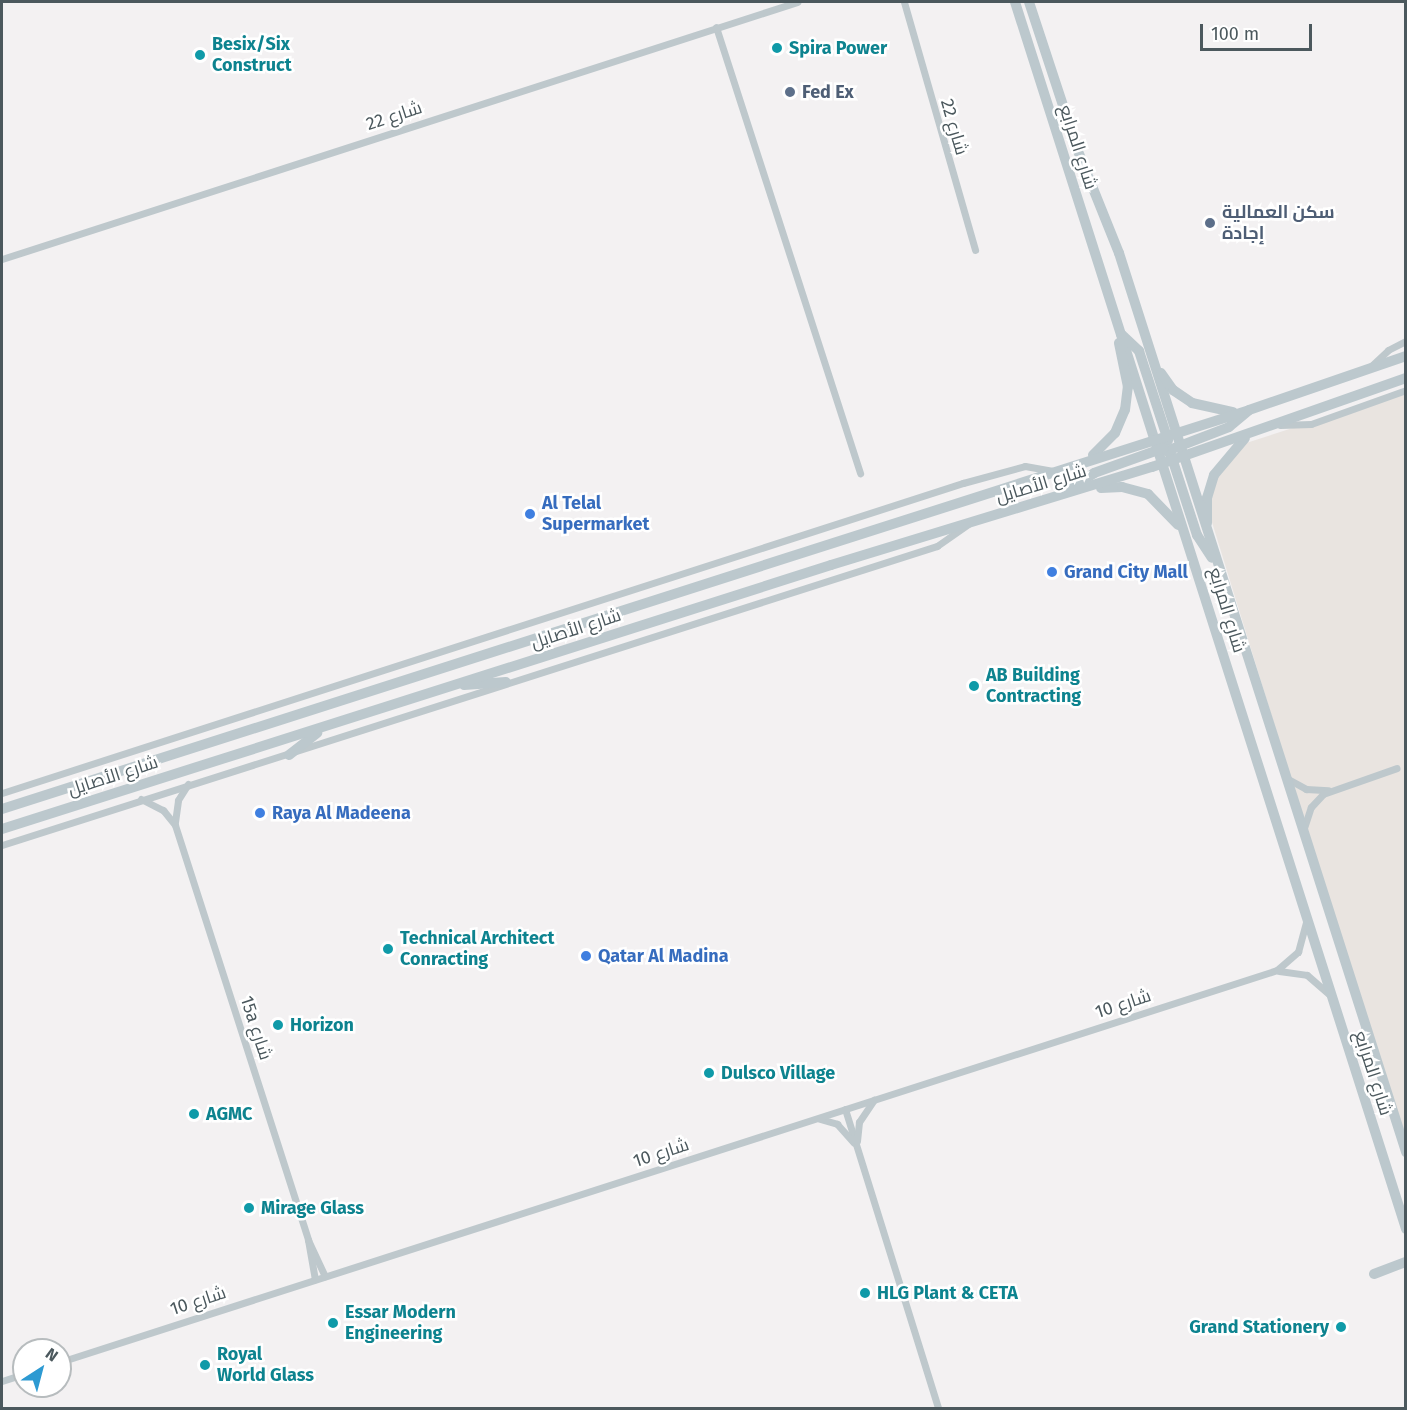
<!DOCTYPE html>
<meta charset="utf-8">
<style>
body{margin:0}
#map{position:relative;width:1407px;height:1410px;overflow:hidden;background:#f3f1f2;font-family:"Fira Sans",Cairo,sans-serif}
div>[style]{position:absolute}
.commercial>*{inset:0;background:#e9e4e0}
.minor>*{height:7px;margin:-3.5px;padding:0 3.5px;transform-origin:3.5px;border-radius:3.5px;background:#bec8cc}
.secondary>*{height:10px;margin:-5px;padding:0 5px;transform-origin:5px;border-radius:5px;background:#bcc8cd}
.dots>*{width:16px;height:16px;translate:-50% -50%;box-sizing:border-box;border:3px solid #fff;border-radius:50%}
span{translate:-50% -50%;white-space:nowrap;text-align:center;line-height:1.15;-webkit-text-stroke:5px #fff;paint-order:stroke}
.culture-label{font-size:18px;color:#0d838f;font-weight:700}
.left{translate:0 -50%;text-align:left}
.right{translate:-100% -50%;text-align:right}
.service-label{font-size:18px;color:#4e5e75;font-weight:700}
.street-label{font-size:18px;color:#4b585d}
.shop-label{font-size:18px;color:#366cbe;font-weight:700}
.frame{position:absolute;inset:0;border:3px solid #4b585d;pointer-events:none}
.north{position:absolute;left:12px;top:1338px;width:60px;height:60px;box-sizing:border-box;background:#fff;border:2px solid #b7bcbe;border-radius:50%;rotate:36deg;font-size:16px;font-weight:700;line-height:24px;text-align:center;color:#4b585d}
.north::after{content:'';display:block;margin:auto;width:21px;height:27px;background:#2d9ad2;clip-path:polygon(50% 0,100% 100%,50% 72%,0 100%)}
.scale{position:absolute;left:1200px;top:24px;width:112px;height:27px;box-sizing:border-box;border:3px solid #4b585d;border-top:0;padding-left:8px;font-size:18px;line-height:21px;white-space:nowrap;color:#4b585d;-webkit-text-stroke:4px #fff;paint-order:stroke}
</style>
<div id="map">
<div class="commercial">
<i style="clip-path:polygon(1405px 392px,1405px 1149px,1211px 519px,1211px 492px,1222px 467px,1243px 444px)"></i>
</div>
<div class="minor">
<i style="left:904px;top:2px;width:258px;rotate:74deg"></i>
<i style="left:716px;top:27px;width:469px;rotate:72.1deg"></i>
<i style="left:2px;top:259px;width:836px;rotate:-17.91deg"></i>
<i style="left:1369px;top:368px;width:26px;rotate:-43deg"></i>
<i style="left:1388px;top:350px;width:20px;rotate:-27deg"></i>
<i style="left:1280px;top:425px;width:31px;rotate:-2deg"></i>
<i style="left:1311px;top:424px;width:101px;rotate:-19.7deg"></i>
<i style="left:1288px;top:779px;width:21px;rotate:29deg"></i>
<i style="left:1306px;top:789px;width:22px;rotate:3deg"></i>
<i style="left:2px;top:793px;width:1010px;rotate:-17.88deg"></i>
<i style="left:963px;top:483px;width:64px;rotate:-15.3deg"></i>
<i style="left:1025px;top:466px;width:27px;rotate:10deg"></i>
<i style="left:141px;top:799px;width:25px;rotate:27deg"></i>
<i style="left:163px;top:810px;width:19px;rotate:51deg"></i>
<i style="left:175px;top:825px;width:436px;rotate:72.2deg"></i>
<i style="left:308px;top:1240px;width:40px;rotate:65deg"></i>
<i style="left:175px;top:822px;width:22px;rotate:-82deg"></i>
<i style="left:178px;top:800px;width:19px;rotate:-58deg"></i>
<i style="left:1304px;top:828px;width:22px;rotate:-72deg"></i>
<i style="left:1311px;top:807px;width:18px;rotate:-47deg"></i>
<i style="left:1323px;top:794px;width:78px;rotate:-19.4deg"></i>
<i style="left:2px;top:845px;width:982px;rotate:-17.73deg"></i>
<i style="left:937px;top:546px;width:38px;rotate:-35deg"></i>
<i style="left:1279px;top:971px;width:28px;rotate:8deg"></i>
<i style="left:1307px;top:975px;width:29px;rotate:41deg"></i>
<i style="left:845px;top:1109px;width:313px;rotate:72.7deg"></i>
<i style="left:820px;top:1119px;width:18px;rotate:16deg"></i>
<i style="left:837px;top:1124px;width:25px;rotate:48deg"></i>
<i style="left:857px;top:1141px;width:19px;rotate:-84deg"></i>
<i style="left:859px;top:1122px;width:27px;rotate:-56deg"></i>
<i style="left:308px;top:1240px;width:40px;rotate:80deg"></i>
<i style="left:60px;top:1362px;width:1279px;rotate:-17.85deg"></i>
<i style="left:1277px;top:970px;width:28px;rotate:-41deg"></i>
<i style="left:1298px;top:952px;width:31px;rotate:-75deg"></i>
<i style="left:2px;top:1381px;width:23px;rotate:-18deg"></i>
</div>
<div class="secondary">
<i style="left:1015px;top:2px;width:1288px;rotate:72.32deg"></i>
<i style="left:1029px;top:2px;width:157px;rotate:71.8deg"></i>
<i style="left:1078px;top:151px;width:110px;rotate:68.1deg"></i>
<i style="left:1119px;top:253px;width:944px;rotate:72.29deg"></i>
<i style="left:1121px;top:334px;width:25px;rotate:43deg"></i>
<i style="left:1139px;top:351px;width:94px;rotate:72deg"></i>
<i style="left:1161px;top:373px;width:21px;rotate:55deg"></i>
<i style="left:1173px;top:390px;width:23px;rotate:34deg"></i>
<i style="left:1192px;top:403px;width:42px;rotate:12.4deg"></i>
<i style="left:1156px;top:440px;width:21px;rotate:45deg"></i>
<i style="left:1171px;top:455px;width:84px;rotate:72deg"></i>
<i style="left:1197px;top:535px;width:27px;rotate:57deg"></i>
<i style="left:1172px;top:449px;width:61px;rotate:-21.1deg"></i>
<i style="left:1229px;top:427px;width:25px;rotate:-40deg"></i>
<i style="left:1093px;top:455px;width:31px;rotate:-45deg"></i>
<i style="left:1115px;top:433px;width:25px;rotate:-67deg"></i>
<i style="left:1125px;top:410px;width:23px;rotate:-83deg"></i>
<i style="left:1128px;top:387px;width:45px;rotate:-101.6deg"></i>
<i style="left:1101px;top:488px;width:21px;rotate:-3deg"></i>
<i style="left:1122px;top:487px;width:27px;rotate:15deg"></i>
<i style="left:1148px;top:494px;width:43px;rotate:45.9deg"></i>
<i style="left:1064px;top:492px;width:36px;rotate:-32deg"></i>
<i style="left:1094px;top:473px;width:74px;rotate:-19.7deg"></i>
<i style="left:1207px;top:523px;width:25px;rotate:-90deg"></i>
<i style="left:1207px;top:498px;width:24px;rotate:-73deg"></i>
<i style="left:1214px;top:475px;width:48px;rotate:-50deg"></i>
<i style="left:464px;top:685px;width:42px;rotate:-4.1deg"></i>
<i style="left:289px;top:755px;width:36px;rotate:-38deg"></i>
<i style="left:2px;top:809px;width:1309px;rotate:-17.74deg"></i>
<i style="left:1249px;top:410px;width:166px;rotate:-19deg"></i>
<i style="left:2px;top:829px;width:870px;rotate:-17.66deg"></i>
<i style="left:831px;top:565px;width:336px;rotate:-17deg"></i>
<i style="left:1152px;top:467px;width:269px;rotate:-19.3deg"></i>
<i style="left:1374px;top:1274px;width:34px;rotate:-21deg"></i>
</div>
<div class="dots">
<i style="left:777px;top:48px;background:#0f9aa8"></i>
<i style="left:200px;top:55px;background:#0f9aa8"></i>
<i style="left:790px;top:92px;background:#5c6f8a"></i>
<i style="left:1210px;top:223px;background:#5c6f8a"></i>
<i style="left:530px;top:514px;background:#3f7fe0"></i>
<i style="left:1052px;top:572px;background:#3f7fe0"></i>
<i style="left:974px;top:686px;background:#0f9aa8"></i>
<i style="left:260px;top:813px;background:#3f7fe0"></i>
<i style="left:388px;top:949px;background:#0f9aa8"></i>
<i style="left:586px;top:956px;background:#3f7fe0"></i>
<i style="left:278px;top:1025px;background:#0f9aa8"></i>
<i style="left:709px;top:1073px;background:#0f9aa8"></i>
<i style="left:194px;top:1114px;background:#0f9aa8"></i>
<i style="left:249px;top:1208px;background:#0f9aa8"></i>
<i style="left:865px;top:1293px;background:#0f9aa8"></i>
<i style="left:333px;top:1323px;background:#0f9aa8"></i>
<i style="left:1341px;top:1327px;background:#0f9aa8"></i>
<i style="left:205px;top:1365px;background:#0f9aa8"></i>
</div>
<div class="culture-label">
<span class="left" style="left:212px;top:55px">Besix/Six<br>Construct</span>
<span class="left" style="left:789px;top:48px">Spira Power</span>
<span class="left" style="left:986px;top:686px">AB Building<br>Contracting</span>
<span class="left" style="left:400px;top:949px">Technical Architect<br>Conracting</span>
<span class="left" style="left:290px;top:1025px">Horizon</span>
<span class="left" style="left:721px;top:1073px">Dulsco Village</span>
<span class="left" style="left:206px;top:1114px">AGMC</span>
<span class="left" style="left:261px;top:1208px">Mirage Glass</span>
<span class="left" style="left:877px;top:1293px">HLG Plant &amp; CETA</span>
<span class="left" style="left:345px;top:1323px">Essar Modern<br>Engineering</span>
<span class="right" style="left:1329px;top:1327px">Grand Stationery</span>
<span class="left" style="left:217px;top:1365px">Royal<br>World Glass</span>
</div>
<div class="service-label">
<span class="left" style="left:802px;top:92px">Fed Ex</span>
<span class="left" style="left:1222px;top:223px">سكن العمالية<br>إجادة</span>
</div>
<div class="street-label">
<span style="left:394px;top:116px;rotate:-18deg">شارع 22</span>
<span style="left:954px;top:127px;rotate:74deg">شارع 22</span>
<span style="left:1078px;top:147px;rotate:72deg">شارع المرابع</span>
<span style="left:1041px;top:484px;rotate:-17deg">شارع الأصايل</span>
<span style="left:1227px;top:610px;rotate:73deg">شارع المرابع</span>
<span style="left:576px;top:629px;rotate:-18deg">شارع الأصايل</span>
<span style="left:113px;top:776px;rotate:-18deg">شارع الأصايل</span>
<span style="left:1123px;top:1004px;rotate:-18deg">شارع 10</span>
<span style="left:256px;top:1028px;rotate:72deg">15a شارع</span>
<span style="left:1373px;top:1073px;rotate:72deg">شارع المرابع</span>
<span style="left:661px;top:1153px;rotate:-18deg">شارع 10</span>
<span style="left:198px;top:1301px;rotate:-18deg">شارع 10</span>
</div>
<div class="shop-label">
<span class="left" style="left:542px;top:514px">Al Telal<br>Supermarket</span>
<span class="left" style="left:1064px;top:572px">Grand City Mall</span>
<span class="left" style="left:272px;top:813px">Raya Al Madeena</span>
<span class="left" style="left:598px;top:956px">Qatar Al Madina</span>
</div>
<div class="frame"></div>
<div class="north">N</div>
<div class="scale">100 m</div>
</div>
